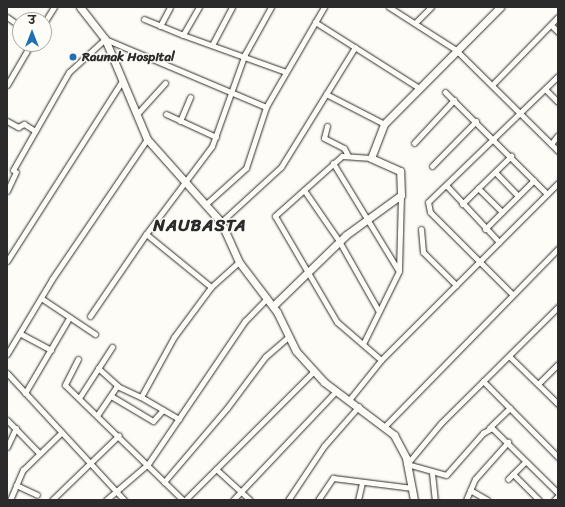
<!DOCTYPE html>
<meta charset="utf-8">
<style>
body{margin:0}
#map{position:relative;width:565px;height:507px;overflow:hidden;background:#fdfcf7;font-family:Sriracha,"Playpen Sans Deva",sans-serif}
div>[style]{position:absolute}
.building>*{inset:0;background:#efd2a2}
.roads{filter:drop-shadow(0 0 1px #2b2b2b) drop-shadow(0 0 1px #2b2b2b)}
.street>*{height:5px;margin:-2.5px;padding:0 2.5px;transform-origin:2.5px;border-radius:2.5px;background:#fdfcf7}
.secondary>*{height:7px;margin:-3.5px;padding:0 3.5px;transform-origin:3.5px;border-radius:3.5px;background:#fdfcf7}
.dots>*{width:11px;height:11px;translate:-50% -50%;box-sizing:border-box;border:2px solid #fdfcf7;border-radius:50%}
span{translate:-50% -50%;white-space:nowrap;text-align:center;line-height:1.15;-webkit-text-stroke:3px #fdfcf7;paint-order:stroke}
.poi-label{font-size:13px;color:#2b2b2b;font-weight:700}
.left{translate:0 -50%;text-align:left}
.district-label{font-size:17px;color:#2b2b2b;font-weight:700;letter-spacing:1px}
.frame{position:absolute;inset:0;border:8px solid #2b2b2b;pointer-events:none}
.north{position:absolute;left:12px;top:12px;width:40px;height:40px;box-sizing:border-box;background:#fdfcf7;border:1px solid #a9a8a5;border-radius:50%;rotate:0deg;font-size:11px;font-weight:700;line-height:16px;text-align:center;color:#2b2b2b}
.north::after{content:'';display:block;margin:auto;width:14px;height:18px;background:#1f6fb2;clip-path:polygon(50% 0,100% 100%,50% 72%,0 100%)}
</style>
<div id="map">
<div class="building">
<i style="clip-path:polygon(72px 51px,80px 58px,76px 62px,68px 56px)"></i>
</div>
<div class="roads">
<div class="street">
<i style="left:199px;top:7px;width:32px;rotate:120deg"></i>
<i style="left:183px;top:35px;width:109px;rotate:19.8deg"></i>
<i style="left:389px;top:7px;width:80px;rotate:32.7deg"></i>
<i style="left:456px;top:50px;width:144px;rotate:44.7deg"></i>
<i style="left:7px;top:17px;width:16px;rotate:35deg"></i>
<i style="left:144px;top:19px;width:42px;rotate:22.3deg"></i>
<i style="left:315px;top:22px;width:123px;rotate:32.4deg"></i>
<i style="left:44px;top:23px;width:19px;rotate:-58deg"></i>
<i style="left:415px;top:23px;width:23px;rotate:-45deg"></i>
<i style="left:551px;top:25px;width:10px;rotate:45deg"></i>
<i style="left:160px;top:26px;width:21px;rotate:-62deg"></i>
<i style="left:212px;top:45px;width:43px;rotate:-62.2deg"></i>
<i style="left:7px;top:85px;width:48px;rotate:-59.7deg"></i>
<i style="left:492px;top:85px;width:95px;rotate:-45.9deg"></i>
<i style="left:545px;top:89px;width:18px;rotate:45deg"></i>
<i style="left:445px;top:92px;width:144px;rotate:45deg"></i>
<i style="left:326px;top:94px;width:65px;rotate:27.3deg"></i>
<i style="left:137px;top:114px;width:42px;rotate:-47.9deg"></i>
<i style="left:166px;top:114px;width:55px;rotate:24.7deg"></i>
<i style="left:7px;top:121px;width:13px;rotate:29deg"></i>
<i style="left:18px;top:127px;width:7px;rotate:-27deg"></i>
<i style="left:24px;top:124px;width:13px;rotate:32deg"></i>
<i style="left:180px;top:121px;width:26px;rotate:-67deg"></i>
<i style="left:327px;top:126px;width:12px;rotate:104deg"></i>
<i style="left:324px;top:138px;width:22px;rotate:27deg"></i>
<i style="left:344px;top:148px;width:7px;rotate:63deg"></i>
<i style="left:414px;top:143px;width:59px;rotate:-47.1deg"></i>
<i style="left:551px;top:144px;width:11px;rotate:-52deg"></i>
<i style="left:371px;top:158px;width:29px;rotate:-176deg"></i>
<i style="left:342px;top:156px;width:90px;rotate:138.2deg"></i>
<i style="left:275px;top:216px;width:123px;rotate:59.7deg"></i>
<i style="left:337px;top:322px;width:58px;rotate:40.8deg"></i>
<i style="left:381px;top:360px;width:250px;rotate:-45deg"></i>
<i style="left:333px;top:163px;width:125px;rotate:58.7deg"></i>
<i style="left:432px;top:166px;width:63px;rotate:-45.6deg"></i>
<i style="left:13px;top:170px;width:113px;rotate:-60.3deg"></i>
<i style="left:69px;top:72px;width:49px;rotate:-42.5deg"></i>
<i style="left:105px;top:39px;width:175px;rotate:22.9deg"></i>
<i style="left:495px;top:172px;width:33px;rotate:46deg"></i>
<i style="left:446px;top:185px;width:78px;rotate:47.1deg"></i>
<i style="left:478px;top:188px;width:34px;rotate:45deg"></i>
<i style="left:304px;top:190px;width:62px;rotate:55.5deg"></i>
<i style="left:339px;top:241px;width:79px;rotate:60.5deg"></i>
<i style="left:7px;top:191px;width:21px;rotate:-65deg"></i>
<i style="left:206px;top:204px;width:54px;rotate:-42deg"></i>
<i style="left:246px;top:168px;width:64px;rotate:-71.8deg"></i>
<i style="left:266px;top:107px;width:116px;rotate:-59.9deg"></i>
<i style="left:462px;top:204px;width:69px;rotate:-44.4deg"></i>
<i style="left:221px;top:222px;width:81px;rotate:-42.5deg"></i>
<i style="left:281px;top:167px;width:141px;rotate:-58.3deg"></i>
<i style="left:421px;top:229px;width:23px;rotate:85deg"></i>
<i style="left:423px;top:252px;width:47px;rotate:45deg"></i>
<i style="left:485px;top:229px;width:69px;rotate:-45deg"></i>
<i style="left:146px;top:234px;width:84px;rotate:39.2deg"></i>
<i style="left:7px;top:261px;width:214px;rotate:-57.4deg"></i>
<i style="left:512px;top:294px;width:116px;rotate:-135deg"></i>
<i style="left:430px;top:212px;width:10px;rotate:-101deg"></i>
<i style="left:428px;top:202px;width:181px;rotate:-44.1deg"></i>
<i style="left:41px;top:298px;width:65px;rotate:33.7deg"></i>
<i style="left:90px;top:316px;width:99px;rotate:-55.7deg"></i>
<i style="left:146px;top:234px;width:110px;rotate:-53.1deg"></i>
<i style="left:212px;top:146px;width:98px;rotate:-70.3deg"></i>
<i style="left:245px;top:54px;width:54px;rotate:-61deg"></i>
<i style="left:21px;top:334px;width:34px;rotate:28deg"></i>
<i style="left:363px;top:344px;width:81px;rotate:-63.7deg"></i>
<i style="left:399px;top:271px;width:76px;rotate:-88.5deg"></i>
<i style="left:7px;top:354px;width:87px;rotate:-59deg"></i>
<i style="left:52px;top:279px;width:169px;rotate:-55.8deg"></i>
<i style="left:509px;top:356px;width:69px;rotate:44.4deg"></i>
<i style="left:78px;top:359px;width:29px;rotate:117deg"></i>
<i style="left:65px;top:385px;width:165px;rotate:44.3deg"></i>
<i style="left:98px;top:368px;width:27px;rotate:42deg"></i>
<i style="left:7px;top:373px;width:173px;rotate:47.3deg"></i>
<i style="left:483px;top:381px;width:107px;rotate:45.4deg"></i>
<i style="left:538px;top:384px;width:28px;rotate:-45deg"></i>
<i style="left:25px;top:393px;width:87px;rotate:-59.6deg"></i>
<i style="left:111px;top:396px;width:49px;rotate:30.8deg"></i>
<i style="left:153px;top:421px;width:15px;rotate:-48deg"></i>
<i style="left:141px;top:397px;width:44px;rotate:30.1deg"></i>
<i style="left:79px;top:398px;width:61px;rotate:-57.1deg"></i>
<i style="left:349px;top:400px;width:51px;rotate:-51.3deg"></i>
<i style="left:98px;top:414px;width:34px;rotate:-56deg"></i>
<i style="left:117px;top:386px;width:26px;rotate:25deg"></i>
<i style="left:141px;top:397px;width:68px;rotate:-61.2deg"></i>
<i style="left:174px;top:337px;width:62px;rotate:-53.5deg"></i>
<i style="left:211px;top:287px;width:38px;rotate:-42deg"></i>
<i style="left:7px;top:420px;width:46px;rotate:45.9deg"></i>
<i style="left:385px;top:426px;width:248px;rotate:-45.7deg"></i>
<i style="left:489px;top:428px;width:29px;rotate:-44deg"></i>
<i style="left:7px;top:447px;width:21px;rotate:-65deg"></i>
<i style="left:216px;top:469px;width:46px;rotate:42.4deg"></i>
<i style="left:432px;top:473px;width:27px;rotate:84deg"></i>
<i style="left:447px;top:474px;width:55px;rotate:-48.7deg"></i>
<i style="left:483px;top:433px;width:10px;rotate:-29deg"></i>
<i style="left:492px;top:428px;width:93px;rotate:44.6deg"></i>
<i style="left:513px;top:474px;width:37px;rotate:45deg"></i>
<i style="left:446px;top:475px;width:41px;rotate:-164.2deg"></i>
<i style="left:407px;top:464px;width:53px;rotate:-50.3deg"></i>
<i style="left:441px;top:423px;width:165px;rotate:-44.8deg"></i>
<i style="left:508px;top:479px;width:25px;rotate:-45deg"></i>
<i style="left:164px;top:482px;width:97px;rotate:-49.6deg"></i>
<i style="left:227px;top:408px;width:64px;rotate:-53.3deg"></i>
<i style="left:265px;top:357px;width:30px;rotate:-41deg"></i>
<i style="left:16px;top:485px;width:23px;rotate:25deg"></i>
<i style="left:470px;top:490px;width:20px;rotate:30deg"></i>
<i style="left:10px;top:500px;width:33px;rotate:-67deg"></i>
<i style="left:23px;top:470px;width:54px;rotate:-44.3deg"></i>
<i style="left:52px;top:500px;width:93px;rotate:-44.1deg"></i>
<i style="left:106px;top:500px;width:55px;rotate:-40.6deg"></i>
<i style="left:148px;top:464px;width:173px;rotate:-55.9deg"></i>
<i style="left:245px;top:321px;width:32px;rotate:-46deg"></i>
<i style="left:185px;top:500px;width:181px;rotate:-45deg"></i>
<i style="left:233px;top:500px;width:150px;rotate:-46.6deg"></i>
<i style="left:288px;top:500px;width:65px;rotate:-56.3deg"></i>
<i style="left:324px;top:446px;width:53px;rotate:-48.8deg"></i>
<i style="left:318px;top:500px;width:27px;rotate:-56deg"></i>
<i style="left:333px;top:478px;width:80px;rotate:7.2deg"></i>
<i style="left:358px;top:500px;width:18px;rotate:-77deg"></i>
<i style="left:466px;top:500px;width:23px;rotate:-67deg"></i>
<i style="left:475px;top:479px;width:50px;rotate:-48.3deg"></i>
<i style="left:554px;top:500px;width:6px;rotate:-45deg"></i>
</div>
<div class="secondary">
<i style="left:80px;top:7px;width:41px;rotate:52deg"></i>
<i style="left:105px;top:39px;width:108px;rotate:67.2deg"></i>
<i style="left:147px;top:139px;width:111px;rotate:48.3deg"></i>
<i style="left:221px;top:222px;width:44px;rotate:65.8deg"></i>
<i style="left:239px;top:262px;width:63px;rotate:52.8deg"></i>
<i style="left:277px;top:312px;width:43px;rotate:64deg"></i>
<i style="left:296px;top:351px;width:42px;rotate:47.9deg"></i>
<i style="left:324px;top:382px;width:88px;rotate:37.1deg"></i>
<i style="left:394px;top:435px;width:26px;rotate:62deg"></i>
<i style="left:406px;top:458px;width:43px;rotate:79.2deg"></i>
<i style="left:273px;top:306px;width:102px;rotate:-44.2deg"></i>
<i style="left:346px;top:235px;width:68px;rotate:-36deg"></i>
<i style="left:401px;top:195px;width:24px;rotate:-92deg"></i>
<i style="left:400px;top:171px;width:32px;rotate:-156deg"></i>
<i style="left:371px;top:158px;width:36px;rotate:-69deg"></i>
<i style="left:384px;top:124px;width:165px;rotate:-45.2deg"></i>
</div>
</div>
<div class="dots">
<i style="left:73px;top:57px;background:#1f6fb2"></i>
</div>
<div class="poi-label">
<span class="left" style="left:82px;top:57px">Raunak Hospital</span>
</div>
<div class="district-label">
<span style="left:200px;top:226px">NAUBASTA</span>
</div>
<div class="frame"></div>
<div class="north">उ</div>
</div>
